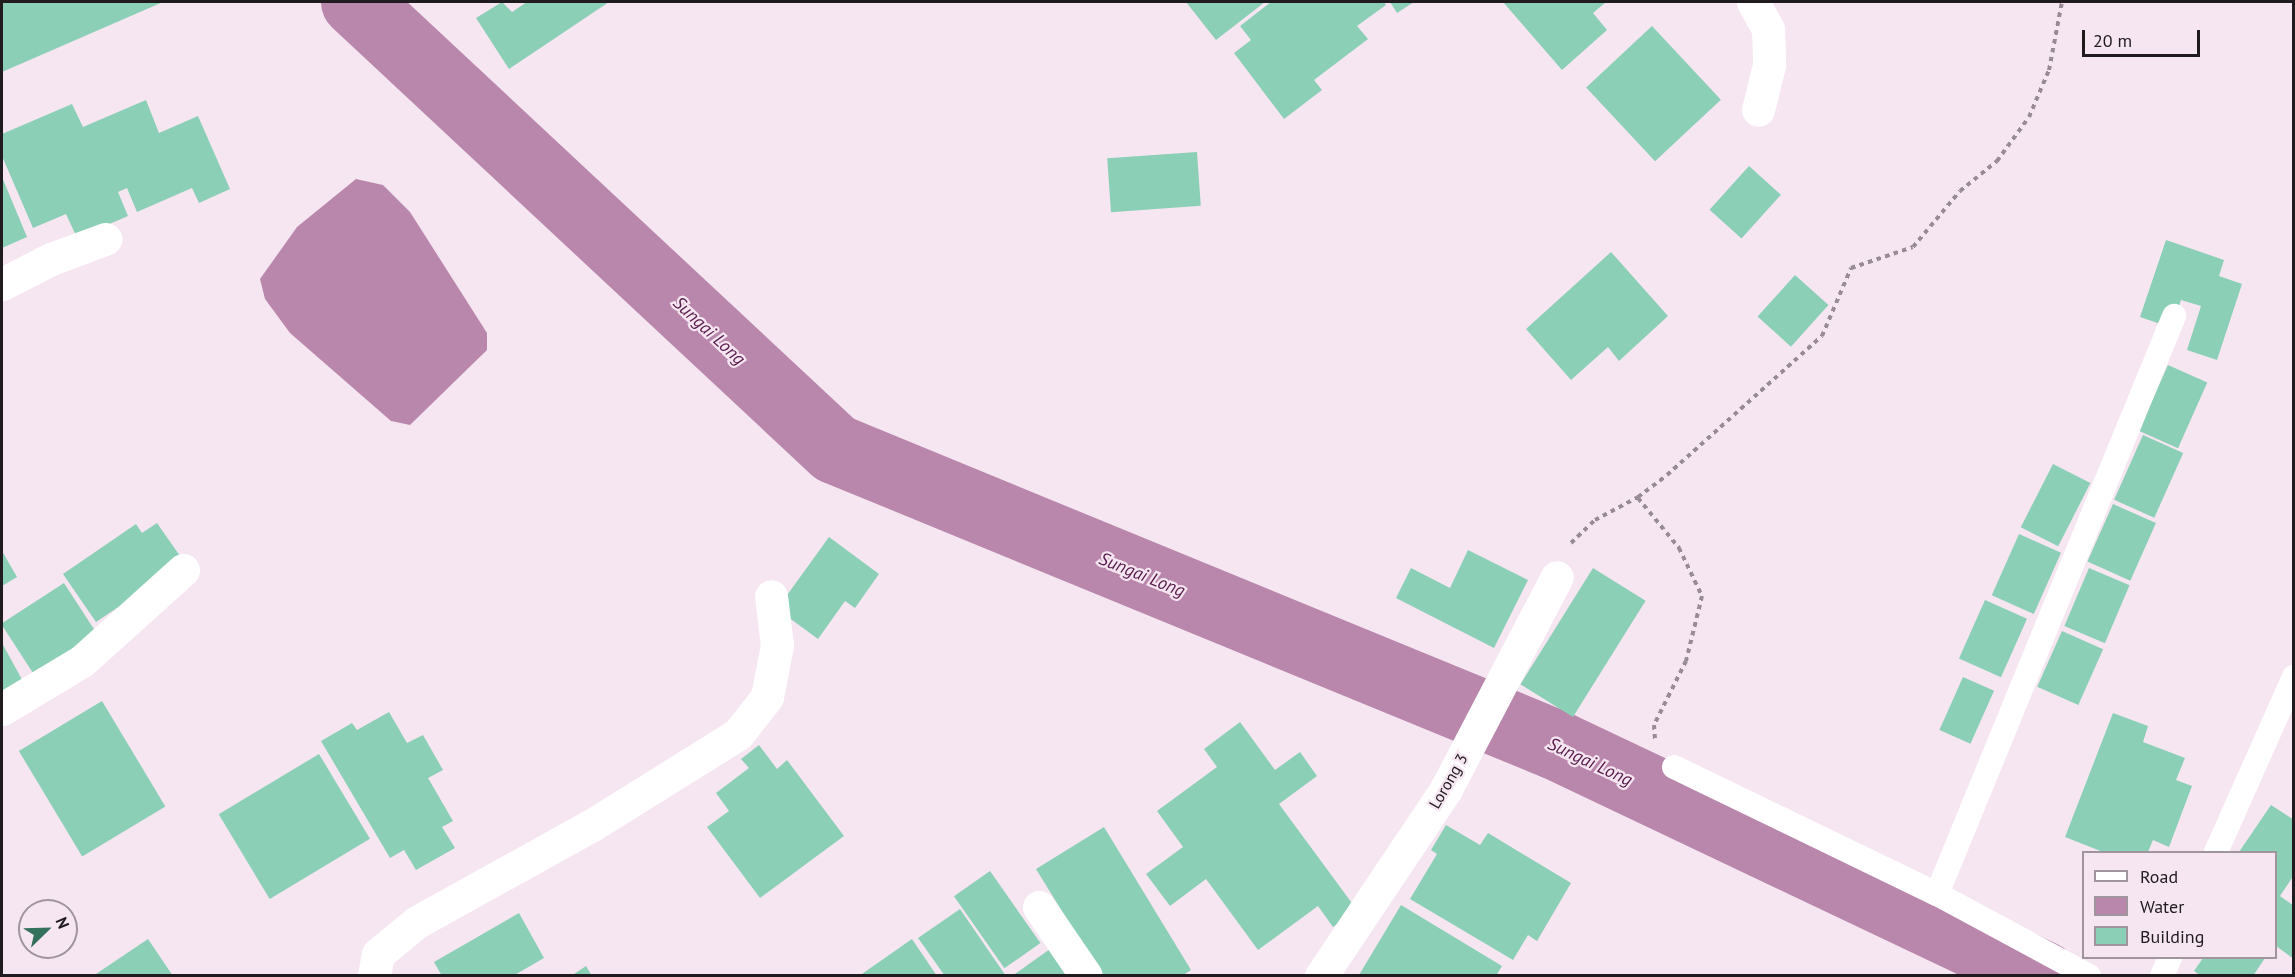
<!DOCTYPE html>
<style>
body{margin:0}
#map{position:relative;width:2295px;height:977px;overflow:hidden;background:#f6e6f1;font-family:"PT Sans",sans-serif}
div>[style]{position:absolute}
.water>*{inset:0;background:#b987ac}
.river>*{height:70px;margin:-35px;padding:0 35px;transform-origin:35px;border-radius:35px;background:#b987ac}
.building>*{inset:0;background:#8bcfb6;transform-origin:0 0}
.path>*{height:4px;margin-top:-2px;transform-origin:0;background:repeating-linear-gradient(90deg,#978c94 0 4.5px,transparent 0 9px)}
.service>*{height:24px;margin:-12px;padding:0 12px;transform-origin:12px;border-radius:12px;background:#fff}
.minor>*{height:33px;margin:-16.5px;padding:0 16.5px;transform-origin:16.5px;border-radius:16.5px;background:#fff}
span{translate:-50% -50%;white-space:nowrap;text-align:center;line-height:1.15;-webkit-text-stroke:4.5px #f6e6f1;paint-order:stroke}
.street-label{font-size:16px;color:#201b1f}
.water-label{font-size:18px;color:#571b4b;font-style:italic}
.frame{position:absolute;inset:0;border:3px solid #201b1f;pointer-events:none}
.legend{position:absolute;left:2082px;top:851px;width:195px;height:108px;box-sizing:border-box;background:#f6e6f1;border:2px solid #a0959d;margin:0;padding:8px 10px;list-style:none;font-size:18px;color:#201b1f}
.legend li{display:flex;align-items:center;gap:12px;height:30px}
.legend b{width:30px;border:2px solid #a0959d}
.north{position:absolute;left:18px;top:899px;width:60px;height:60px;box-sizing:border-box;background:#f6e6f1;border:2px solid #a0959d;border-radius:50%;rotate:67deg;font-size:16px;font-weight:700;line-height:24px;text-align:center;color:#201b1f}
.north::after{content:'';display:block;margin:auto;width:21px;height:27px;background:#34715d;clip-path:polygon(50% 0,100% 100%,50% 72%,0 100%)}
.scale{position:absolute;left:2082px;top:30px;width:118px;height:27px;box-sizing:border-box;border:3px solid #201b1f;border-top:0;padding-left:8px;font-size:18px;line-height:21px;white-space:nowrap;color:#201b1f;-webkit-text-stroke:4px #f6e6f1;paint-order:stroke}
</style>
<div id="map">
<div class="water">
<i style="clip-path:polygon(356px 179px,383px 185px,410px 212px,487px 333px,487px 350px,410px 425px,391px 421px,290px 333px,265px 299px,260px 279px,297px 227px)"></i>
</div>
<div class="river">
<i style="left:356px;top:2px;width:655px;rotate:43.02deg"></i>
<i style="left:835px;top:449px;width:779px;rotate:22.32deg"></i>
<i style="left:1556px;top:745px;width:539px;rotate:25.38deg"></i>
</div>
<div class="building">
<i style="clip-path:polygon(2px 2px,163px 2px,2px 72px)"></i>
<i style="clip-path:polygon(502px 2px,512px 12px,527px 2px,609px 2px,509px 69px,476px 18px)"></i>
<i style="clip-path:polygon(1186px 2px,1265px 2px,1216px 40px)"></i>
<i style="clip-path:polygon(1271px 2px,1384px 2px,1386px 5px,1357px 26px,1368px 39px,1314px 80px,1322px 90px,1284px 119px,1234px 53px,1251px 40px,1240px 26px)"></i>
<i style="clip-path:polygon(1390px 2px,1414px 2px,1397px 13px)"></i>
<i style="clip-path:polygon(1503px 2px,1606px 2px,1593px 13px,1607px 30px,1562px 70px)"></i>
<i style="left:1652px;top:26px;width:101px;height:90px;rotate:47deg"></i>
<i style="clip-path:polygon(146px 100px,159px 133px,198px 116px,230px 189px,199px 203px,192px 188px,137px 212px,127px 188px,118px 192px,128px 216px,77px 238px,66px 214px,33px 228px,2px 156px,2px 134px,72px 104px,83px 127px)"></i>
<i style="left:1197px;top:152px;width:54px;height:90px;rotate:86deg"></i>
<i style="left:1749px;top:166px;width:43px;height:59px;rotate:42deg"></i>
<i style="clip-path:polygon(2px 177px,27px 237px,2px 248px)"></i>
<i style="clip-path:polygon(2166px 240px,2224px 260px,2219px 276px,2242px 284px,2217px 360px,2187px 350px,2201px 306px,2181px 300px,2172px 328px,2140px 317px)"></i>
<i style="clip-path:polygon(1611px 252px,1668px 316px,1619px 361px,1608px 347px,1571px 380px,1526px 329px)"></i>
<i style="left:1795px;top:275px;width:45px;height:56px;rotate:42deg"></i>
<i style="left:2168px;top:365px;width:43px;height:72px;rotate:24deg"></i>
<i style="left:2143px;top:435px;width:44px;height:71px;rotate:24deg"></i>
<i style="left:2053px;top:464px;width:42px;height:71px;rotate:27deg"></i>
<i style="left:2113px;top:504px;width:47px;height:63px;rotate:24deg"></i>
<i style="clip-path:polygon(157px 523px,180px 556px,169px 573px,96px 622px,63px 574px,136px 524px,142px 533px)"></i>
<i style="left:2019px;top:534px;width:46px;height:67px;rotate:24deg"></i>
<i style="clip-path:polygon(829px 537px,879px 574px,855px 608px,845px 601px,818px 639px,777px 609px)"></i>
<i style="clip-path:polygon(1468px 550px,1528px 580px,1494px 648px,1396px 598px,1411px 568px,1450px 588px)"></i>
<i style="clip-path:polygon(2px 551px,17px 577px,2px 586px)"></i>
<i style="left:1593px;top:568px;width:62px;height:137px;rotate:32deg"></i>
<i style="left:2089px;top:568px;width:44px;height:63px;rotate:23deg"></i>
<i style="left:64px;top:583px;width:71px;height:75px;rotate:57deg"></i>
<i style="left:1985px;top:600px;width:46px;height:64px;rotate:24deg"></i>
<i style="left:2062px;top:631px;width:45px;height:61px;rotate:24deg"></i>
<i style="clip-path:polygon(2px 643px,25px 685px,2px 698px)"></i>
<i style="left:1963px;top:677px;width:34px;height:58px;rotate:24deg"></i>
<i style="left:102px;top:701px;width:123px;height:97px;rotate:59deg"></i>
<i style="clip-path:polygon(389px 712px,407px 743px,423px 735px,443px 770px,428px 778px,453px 821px,442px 827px,455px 848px,416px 870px,404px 850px,390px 858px,321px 741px,352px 723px,357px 730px)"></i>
<i style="clip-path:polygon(2113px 713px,2148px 726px,2143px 742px,2185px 758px,2176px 780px,2192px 786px,2169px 847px,2153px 840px,2148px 852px,2103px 852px,2065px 837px)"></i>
<i style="clip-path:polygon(1240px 722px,1275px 770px,1300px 752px,1317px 776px,1279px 804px,1357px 910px,1333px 927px,1318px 906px,1258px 950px,1206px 879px,1170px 906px,1146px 874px,1183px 847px,1157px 811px,1217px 767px,1204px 749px)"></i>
<i style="clip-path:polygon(759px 745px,777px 769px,787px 760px,844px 836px,760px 898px,707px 827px,729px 811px,716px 793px,749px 768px,741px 759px)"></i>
<i style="left:319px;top:754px;width:99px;height:117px;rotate:59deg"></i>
<i style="clip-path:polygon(2271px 805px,2294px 820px,2294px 875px,2280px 896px,2294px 906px,2294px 959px,2276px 946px,2276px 852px,2239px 852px)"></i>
<i style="clip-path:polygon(1446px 825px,1480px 845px,1488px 833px,1571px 883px,1537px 941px,1528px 935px,1513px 960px,1410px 899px,1437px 854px,1431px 850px)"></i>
<i style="clip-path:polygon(1104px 827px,1191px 970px,1182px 976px,1102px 976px,1036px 869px)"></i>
<i style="left:990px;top:871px;width:88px;height:44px;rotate:55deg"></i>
<i style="clip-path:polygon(1401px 905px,1502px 966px,1496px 976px,1359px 975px)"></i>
<i style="clip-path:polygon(960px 909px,1006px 976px,945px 976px,918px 938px)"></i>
<i style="clip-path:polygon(519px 913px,544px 958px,513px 976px,442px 976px,434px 962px)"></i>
<i style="clip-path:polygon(148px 939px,173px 976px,93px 976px)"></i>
<i style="clip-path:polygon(912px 939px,937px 976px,859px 976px)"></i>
<i style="clip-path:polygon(1050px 949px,1068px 976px,1012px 976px)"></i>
<i style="clip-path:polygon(2203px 958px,2265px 958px,2253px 976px,2201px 976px,2194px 971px)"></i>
<i style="clip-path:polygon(586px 966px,592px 976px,571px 976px)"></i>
</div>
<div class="path">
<i style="left:1638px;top:498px;width:65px;rotate:50.6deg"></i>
<i style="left:1679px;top:548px;width:53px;rotate:64.4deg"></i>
<i style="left:1702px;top:596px;width:67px;rotate:103.8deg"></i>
<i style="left:1686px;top:661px;width:72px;rotate:116.6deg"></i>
<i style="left:1654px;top:725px;width:15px;rotate:86deg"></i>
<i style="left:1571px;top:543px;width:33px;rotate:-44deg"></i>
<i style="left:1595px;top:520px;width:49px;rotate:-28.1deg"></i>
<i style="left:1638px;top:497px;width:36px;rotate:-37deg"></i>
<i style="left:1667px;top:475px;width:208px;rotate:-41.9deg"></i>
<i style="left:1822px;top:336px;width:74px;rotate:-66.9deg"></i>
<i style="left:1851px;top:268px;width:65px;rotate:-18.7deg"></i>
<i style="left:1913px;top:247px;width:73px;rotate:-50deg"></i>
<i style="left:1960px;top:191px;width:48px;rotate:-39deg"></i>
<i style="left:1997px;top:161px;width:54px;rotate:-54deg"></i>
<i style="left:2029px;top:117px;width:51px;rotate:-66.9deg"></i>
<i style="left:2049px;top:70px;width:69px;rotate:-79.2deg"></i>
</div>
<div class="service">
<i style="left:1674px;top:767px;width:292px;rotate:25.8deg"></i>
<i style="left:1937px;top:894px;width:173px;rotate:28.3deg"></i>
<i style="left:2216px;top:852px;width:192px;rotate:-66deg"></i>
<i style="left:1937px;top:894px;width:625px;rotate:-67.7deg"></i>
<i style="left:2162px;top:976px;width:20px;rotate:-66deg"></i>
</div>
<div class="minor">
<i style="left:1753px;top:2px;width:31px;rotate:61deg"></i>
<i style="left:1768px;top:29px;width:36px;rotate:88deg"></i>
<i style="left:1769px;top:65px;width:46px;rotate:103.7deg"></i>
<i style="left:2px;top:284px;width:55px;rotate:-27deg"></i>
<i style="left:51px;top:259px;width:58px;rotate:-20.3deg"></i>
<i style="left:2px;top:709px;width:93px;rotate:-31deg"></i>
<i style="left:82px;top:661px;width:136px;rotate:-42deg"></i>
<i style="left:1039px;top:907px;width:83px;rotate:55.7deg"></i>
<i style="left:374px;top:976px;width:22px;rotate:-80deg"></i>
<i style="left:378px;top:954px;width:50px;rotate:-39.4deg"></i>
<i style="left:417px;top:922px;width:200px;rotate:-29deg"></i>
<i style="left:592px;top:825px;width:172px;rotate:-31.9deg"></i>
<i style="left:738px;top:734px;width:47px;rotate:-51.9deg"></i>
<i style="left:767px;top:697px;width:53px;rotate:-79.1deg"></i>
<i style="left:777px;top:645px;width:49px;rotate:-97deg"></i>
<i style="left:1321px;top:976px;width:225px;rotate:-56.2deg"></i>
<i style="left:1446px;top:789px;width:239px;rotate:-62.4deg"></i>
</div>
<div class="street-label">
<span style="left:1448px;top:781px;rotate:-60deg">Lorong 3</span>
</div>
<div class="water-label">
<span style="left:709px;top:331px;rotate:43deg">Sungai Long</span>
<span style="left:1142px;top:575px;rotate:22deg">Sungai Long</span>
<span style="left:1590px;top:762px;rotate:25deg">Sungai Long</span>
</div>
<div class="frame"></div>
<ul class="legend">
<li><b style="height:8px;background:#fff"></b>Road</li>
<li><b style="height:16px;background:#b987ac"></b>Water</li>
<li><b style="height:16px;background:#8bcfb6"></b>Building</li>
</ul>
<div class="north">N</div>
<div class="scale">20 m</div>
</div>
